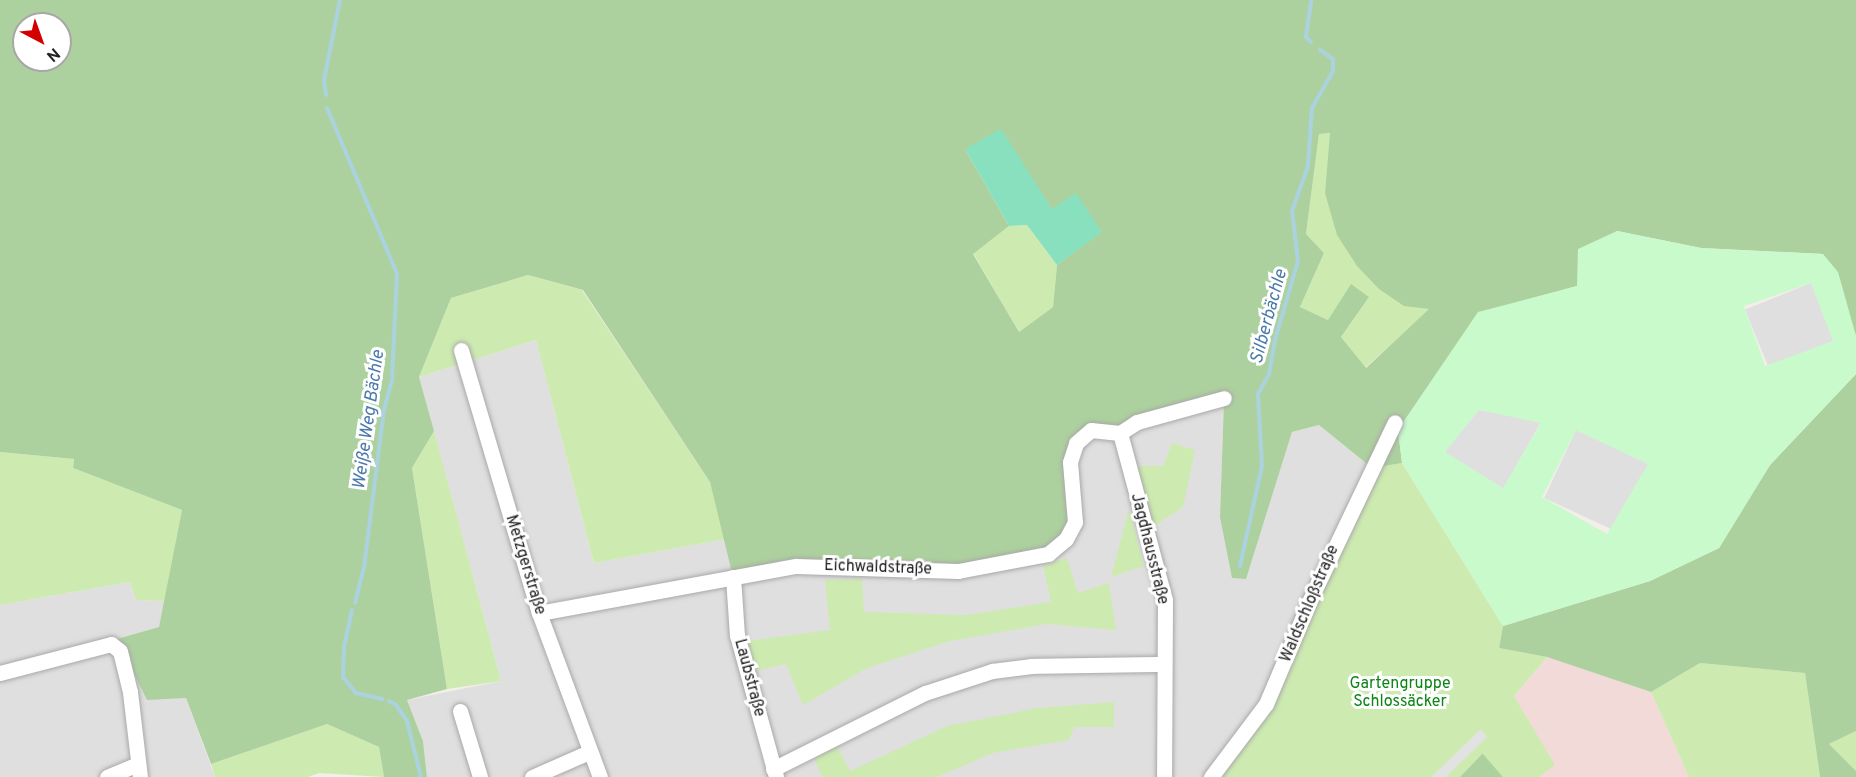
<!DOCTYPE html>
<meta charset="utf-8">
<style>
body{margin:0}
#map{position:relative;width:1856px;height:777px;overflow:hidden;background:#f2efe9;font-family:Overpass,sans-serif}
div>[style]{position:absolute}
.residential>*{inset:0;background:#e0dfdf;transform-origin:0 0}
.commercial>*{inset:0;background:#f2dad9}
.grass>*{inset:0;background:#cdebb0}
.forest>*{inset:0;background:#add19e}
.park>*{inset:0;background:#c8facc}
.pitch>*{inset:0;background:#88e0be}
.parking>*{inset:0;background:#e2e2e2}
.stream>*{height:4px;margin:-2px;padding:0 2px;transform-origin:2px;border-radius:2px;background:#aad3df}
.roads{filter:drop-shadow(0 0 2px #a9a9a9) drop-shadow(0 0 2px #a9a9a9)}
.minor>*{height:15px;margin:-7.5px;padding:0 7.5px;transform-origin:7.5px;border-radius:7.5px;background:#fff}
span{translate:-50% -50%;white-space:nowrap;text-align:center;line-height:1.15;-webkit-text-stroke:6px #fff;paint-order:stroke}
.street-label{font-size:16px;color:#222}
.park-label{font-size:16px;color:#0c8416}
.water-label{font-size:18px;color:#4a7aab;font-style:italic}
.north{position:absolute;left:12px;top:12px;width:60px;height:60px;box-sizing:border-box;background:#fff;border:2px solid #a7a7a7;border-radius:50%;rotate:139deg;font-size:16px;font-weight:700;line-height:24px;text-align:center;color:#222}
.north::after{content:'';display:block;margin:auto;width:21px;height:27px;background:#d40000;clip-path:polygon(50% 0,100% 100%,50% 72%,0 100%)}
</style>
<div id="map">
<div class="residential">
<i style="left:1811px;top:283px;width:62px;height:71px;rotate:68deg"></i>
<i style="clip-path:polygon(536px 340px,594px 563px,726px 539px,733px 577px,1076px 443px,1224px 398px,1220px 517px,1245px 579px,1292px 432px,1319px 425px,1372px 468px,1285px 662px,1211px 777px,427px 777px,423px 741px,407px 700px,501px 681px,419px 377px)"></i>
<i style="clip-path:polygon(1479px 410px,1541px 422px,1503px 489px,1444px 452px)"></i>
<i style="left:1576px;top:430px;width:80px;height:75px;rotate:25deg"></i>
<i style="clip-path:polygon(130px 582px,136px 600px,165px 601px,159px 628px,117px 639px,186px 698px,215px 777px,0 777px,0 605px)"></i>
</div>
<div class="commercial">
<i style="clip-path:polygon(1547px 657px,1651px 692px,1689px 777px,1539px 777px,1554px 765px,1514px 696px)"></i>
</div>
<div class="grass">
<i style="clip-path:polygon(1331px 133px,1325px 193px,1430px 309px,1365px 368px,1341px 337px,1369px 297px,1328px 320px,1300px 307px,1324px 253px,1306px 234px,1319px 134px)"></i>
<i style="clip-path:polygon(1027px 225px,1057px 265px,1053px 307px,1019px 332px,973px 253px,1009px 226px)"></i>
<i style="clip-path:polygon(528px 275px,582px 290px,710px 482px,726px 539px,594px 563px,536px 340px,419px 377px,451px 298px)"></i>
<i style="clip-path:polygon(434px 431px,501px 681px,447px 689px,412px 468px)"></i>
<i style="clip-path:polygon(1172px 443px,1195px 450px,1183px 507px,1153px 527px,1134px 466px,1163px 466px)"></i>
<i style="clip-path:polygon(0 452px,74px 459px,73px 468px,182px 510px,165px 601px,136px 600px,130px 582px,0 605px)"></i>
<i style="clip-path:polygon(1402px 463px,1503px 626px,1499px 648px,1547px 657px,1514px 696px,1555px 765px,1539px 777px,1503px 777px,1482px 754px,1460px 777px,1218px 777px,1248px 739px,1372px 468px)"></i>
<i style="clip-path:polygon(1129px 509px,1144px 566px,1111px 577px)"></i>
<i style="clip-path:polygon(1067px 558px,1078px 593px,1109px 583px,1116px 630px,1047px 624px,950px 641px,867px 668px,803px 705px,786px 664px,755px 671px,747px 641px,830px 630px,825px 580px,862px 579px,864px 612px,966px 615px,1051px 602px,1043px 566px)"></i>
<i style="clip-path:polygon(1700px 663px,1805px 673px,1820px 777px,1689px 777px,1651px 692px)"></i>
<i style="clip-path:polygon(1114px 702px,1114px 727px,1074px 727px,1069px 740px,993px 753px,937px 777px,822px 777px,814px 758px,837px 746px,850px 771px,947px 726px,1038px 708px)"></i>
<i style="clip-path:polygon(327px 724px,379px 747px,384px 777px,319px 773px,308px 777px,215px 777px,211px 764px)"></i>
<i style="clip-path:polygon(1856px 731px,1856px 771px,1829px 744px)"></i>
</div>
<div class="forest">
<i style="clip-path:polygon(evenodd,0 0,1856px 0,1856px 336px,1823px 254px,1701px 248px,1617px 231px,1577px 286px,1478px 313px,1398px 430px,1402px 463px,1372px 468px,1319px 425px,1292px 432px,1246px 579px,1232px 578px,1220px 517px,1224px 399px,1120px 433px,1091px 430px,1076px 443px,1075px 522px,1066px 539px,991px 567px,796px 566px,733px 577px,710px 482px,583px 290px,528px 275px,451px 298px,419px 377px,434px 431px,412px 468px,447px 689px,407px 700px,423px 741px,427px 777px,384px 777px,379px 747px,327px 724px,211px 764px,186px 698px,147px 700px,117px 639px,159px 627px,182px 510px,73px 468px,74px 459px,0 452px,0 0,24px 24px,60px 24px,60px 60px,24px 60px,24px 24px,0 0,1330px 133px,1325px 193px,1337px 235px,1357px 266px,1379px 289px,1404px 306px,1429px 309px,1366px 368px,1341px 337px,1369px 297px,1351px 284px,1328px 320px,1300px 307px,1324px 253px,1306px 234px,1319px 134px,1330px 133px,0 0,965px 149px,1052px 210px,1102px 231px,1057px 265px,1053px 307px,1019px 332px,973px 254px,1009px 226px,965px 149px)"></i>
<i style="clip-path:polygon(1856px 374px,1856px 731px,1829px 744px,1856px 771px,1856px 777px,1820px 777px,1805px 673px,1700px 663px,1651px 692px,1547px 657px,1499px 648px,1503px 626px,1650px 581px,1719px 548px,1770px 465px)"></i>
<i style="clip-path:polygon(1483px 754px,1503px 777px,1460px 777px,1482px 754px)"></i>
</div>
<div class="park">
<i style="clip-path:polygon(evenodd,1617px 231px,1701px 248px,1823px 254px,1838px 272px,1856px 336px,1856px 374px,1770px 465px,1719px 548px,1650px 581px,1503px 626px,1402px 463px,1398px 430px,1478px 312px,1577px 286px,1578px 249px,1617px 231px,1811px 283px,1833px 341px,1765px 366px,1744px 306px,1811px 283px,1617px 231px,1479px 410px,1541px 423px,1503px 488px,1445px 452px,1479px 410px,1617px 231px,1576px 430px,1648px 464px,1607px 534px,1542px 497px,1576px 430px)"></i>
</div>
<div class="pitch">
<i style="clip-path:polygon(1001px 129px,1052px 209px,1076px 193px,1102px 232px,1057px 265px,1027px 225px,1009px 226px,965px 149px)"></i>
</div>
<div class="parking">
<i style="clip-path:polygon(1481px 729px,1487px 737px,1446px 777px,1431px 777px)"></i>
</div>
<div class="stream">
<i style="left:1311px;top:42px;width:7px;rotate:-135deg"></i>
<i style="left:1306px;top:37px;width:37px;rotate:-82deg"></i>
<i style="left:326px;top:95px;width:15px;rotate:-98deg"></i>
<i style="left:324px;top:80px;width:82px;rotate:-78.7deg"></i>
<i style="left:327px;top:108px;width:180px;rotate:67.1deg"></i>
<i style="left:397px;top:274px;width:106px;rotate:92.7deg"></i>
<i style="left:392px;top:380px;width:30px;rotate:105deg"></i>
<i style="left:384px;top:409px;width:159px;rotate:97.2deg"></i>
<i style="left:364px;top:567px;width:37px;rotate:104deg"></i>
<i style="left:1240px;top:566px;width:102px;rotate:-77.6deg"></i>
<i style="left:1262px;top:466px;width:72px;rotate:-93.2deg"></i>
<i style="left:1258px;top:394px;width:23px;rotate:-61deg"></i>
<i style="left:1269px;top:374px;width:35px;rotate:-80deg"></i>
<i style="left:1275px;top:340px;width:82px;rotate:-73.8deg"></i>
<i style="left:1298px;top:261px;width:50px;rotate:-96.8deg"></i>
<i style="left:1292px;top:211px;width:48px;rotate:-70.4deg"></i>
<i style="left:1308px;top:166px;width:58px;rotate:-86.1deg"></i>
<i style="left:1312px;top:108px;width:43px;rotate:-60.4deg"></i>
<i style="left:1333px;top:71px;width:12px;rotate:-90deg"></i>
<i style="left:1333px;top:59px;width:16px;rotate:-145deg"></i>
<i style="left:352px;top:610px;width:38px;rotate:102deg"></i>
<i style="left:344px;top:647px;width:30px;rotate:92deg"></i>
<i style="left:343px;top:677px;width:21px;rotate:51deg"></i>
<i style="left:356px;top:693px;width:27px;rotate:13deg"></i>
<i style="left:389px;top:701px;width:8px;rotate:30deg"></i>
<i style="left:396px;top:705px;width:19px;rotate:55deg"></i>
<i style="left:407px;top:721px;width:58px;rotate:76deg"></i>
</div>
<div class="roads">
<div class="minor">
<i style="left:461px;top:350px;width:274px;rotate:73.5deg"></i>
<i style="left:539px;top:613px;width:175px;rotate:69.6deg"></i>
<i style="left:1120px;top:433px;width:173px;rotate:74.9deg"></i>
<i style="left:1165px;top:600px;width:177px;rotate:90.3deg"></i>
<i style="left:1120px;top:433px;width:20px;rotate:-33deg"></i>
<i style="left:1137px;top:422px;width:90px;rotate:-15.4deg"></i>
<i style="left:733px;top:577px;width:58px;rotate:86.1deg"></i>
<i style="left:737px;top:635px;width:147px;rotate:74.6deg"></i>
<i style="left:539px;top:613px;width:261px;rotate:-10.4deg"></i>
<i style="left:796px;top:566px;width:162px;rotate:1.8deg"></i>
<i style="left:958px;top:571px;width:92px;rotate:-10.7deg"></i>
<i style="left:1048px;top:554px;width:23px;rotate:-40deg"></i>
<i style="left:1066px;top:539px;width:19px;rotate:-62deg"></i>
<i style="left:1075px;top:522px;width:60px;rotate:-94.8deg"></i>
<i style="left:1070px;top:462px;width:20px;rotate:-72deg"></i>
<i style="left:1076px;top:443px;width:20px;rotate:-41deg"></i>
<i style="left:1091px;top:430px;width:29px;rotate:6deg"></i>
<i style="left:0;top:673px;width:115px;rotate:-14.6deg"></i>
<i style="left:111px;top:644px;width:11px;rotate:38deg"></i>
<i style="left:120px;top:651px;width:42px;rotate:76.3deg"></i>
<i style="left:130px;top:692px;width:86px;rotate:83.3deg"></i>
<i style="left:460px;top:711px;width:69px;rotate:73.1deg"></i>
<i style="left:773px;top:769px;width:170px;rotate:-26.6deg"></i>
<i style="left:925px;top:693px;width:71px;rotate:-18.2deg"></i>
<i style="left:992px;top:671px;width:40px;rotate:-7.1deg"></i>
<i style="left:1032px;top:666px;width:132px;rotate:-0.9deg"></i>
<i style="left:107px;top:777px;width:33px;rotate:-23deg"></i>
<i style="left:532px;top:777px;width:62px;rotate:-23.7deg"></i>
<i style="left:1211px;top:777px;width:91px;rotate:-53deg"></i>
<i style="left:1266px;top:704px;width:111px;rotate:-67.1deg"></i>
<i style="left:1309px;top:602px;width:199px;rotate:-64.5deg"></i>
</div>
</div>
<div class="street-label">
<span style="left:1149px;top:549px;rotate:76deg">Jagdhausstraße</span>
<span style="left:525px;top:565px;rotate:73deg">Metzgerstraße</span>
<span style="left:878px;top:568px;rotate:2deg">Eichwaldstraße</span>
<span style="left:1310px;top:604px;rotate:-67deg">Waldschloßstraße</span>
<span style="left:749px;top:678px;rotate:75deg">Laubstraße</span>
</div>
<div class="park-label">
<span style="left:1400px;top:693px">Gartengruppe<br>Schlossäcker</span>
</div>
<div class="water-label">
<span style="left:1270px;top:317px;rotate:-75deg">Silberbächle</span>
<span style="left:370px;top:420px;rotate:-82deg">Weiße Weg Bächle</span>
</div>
<div class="north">N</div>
</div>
